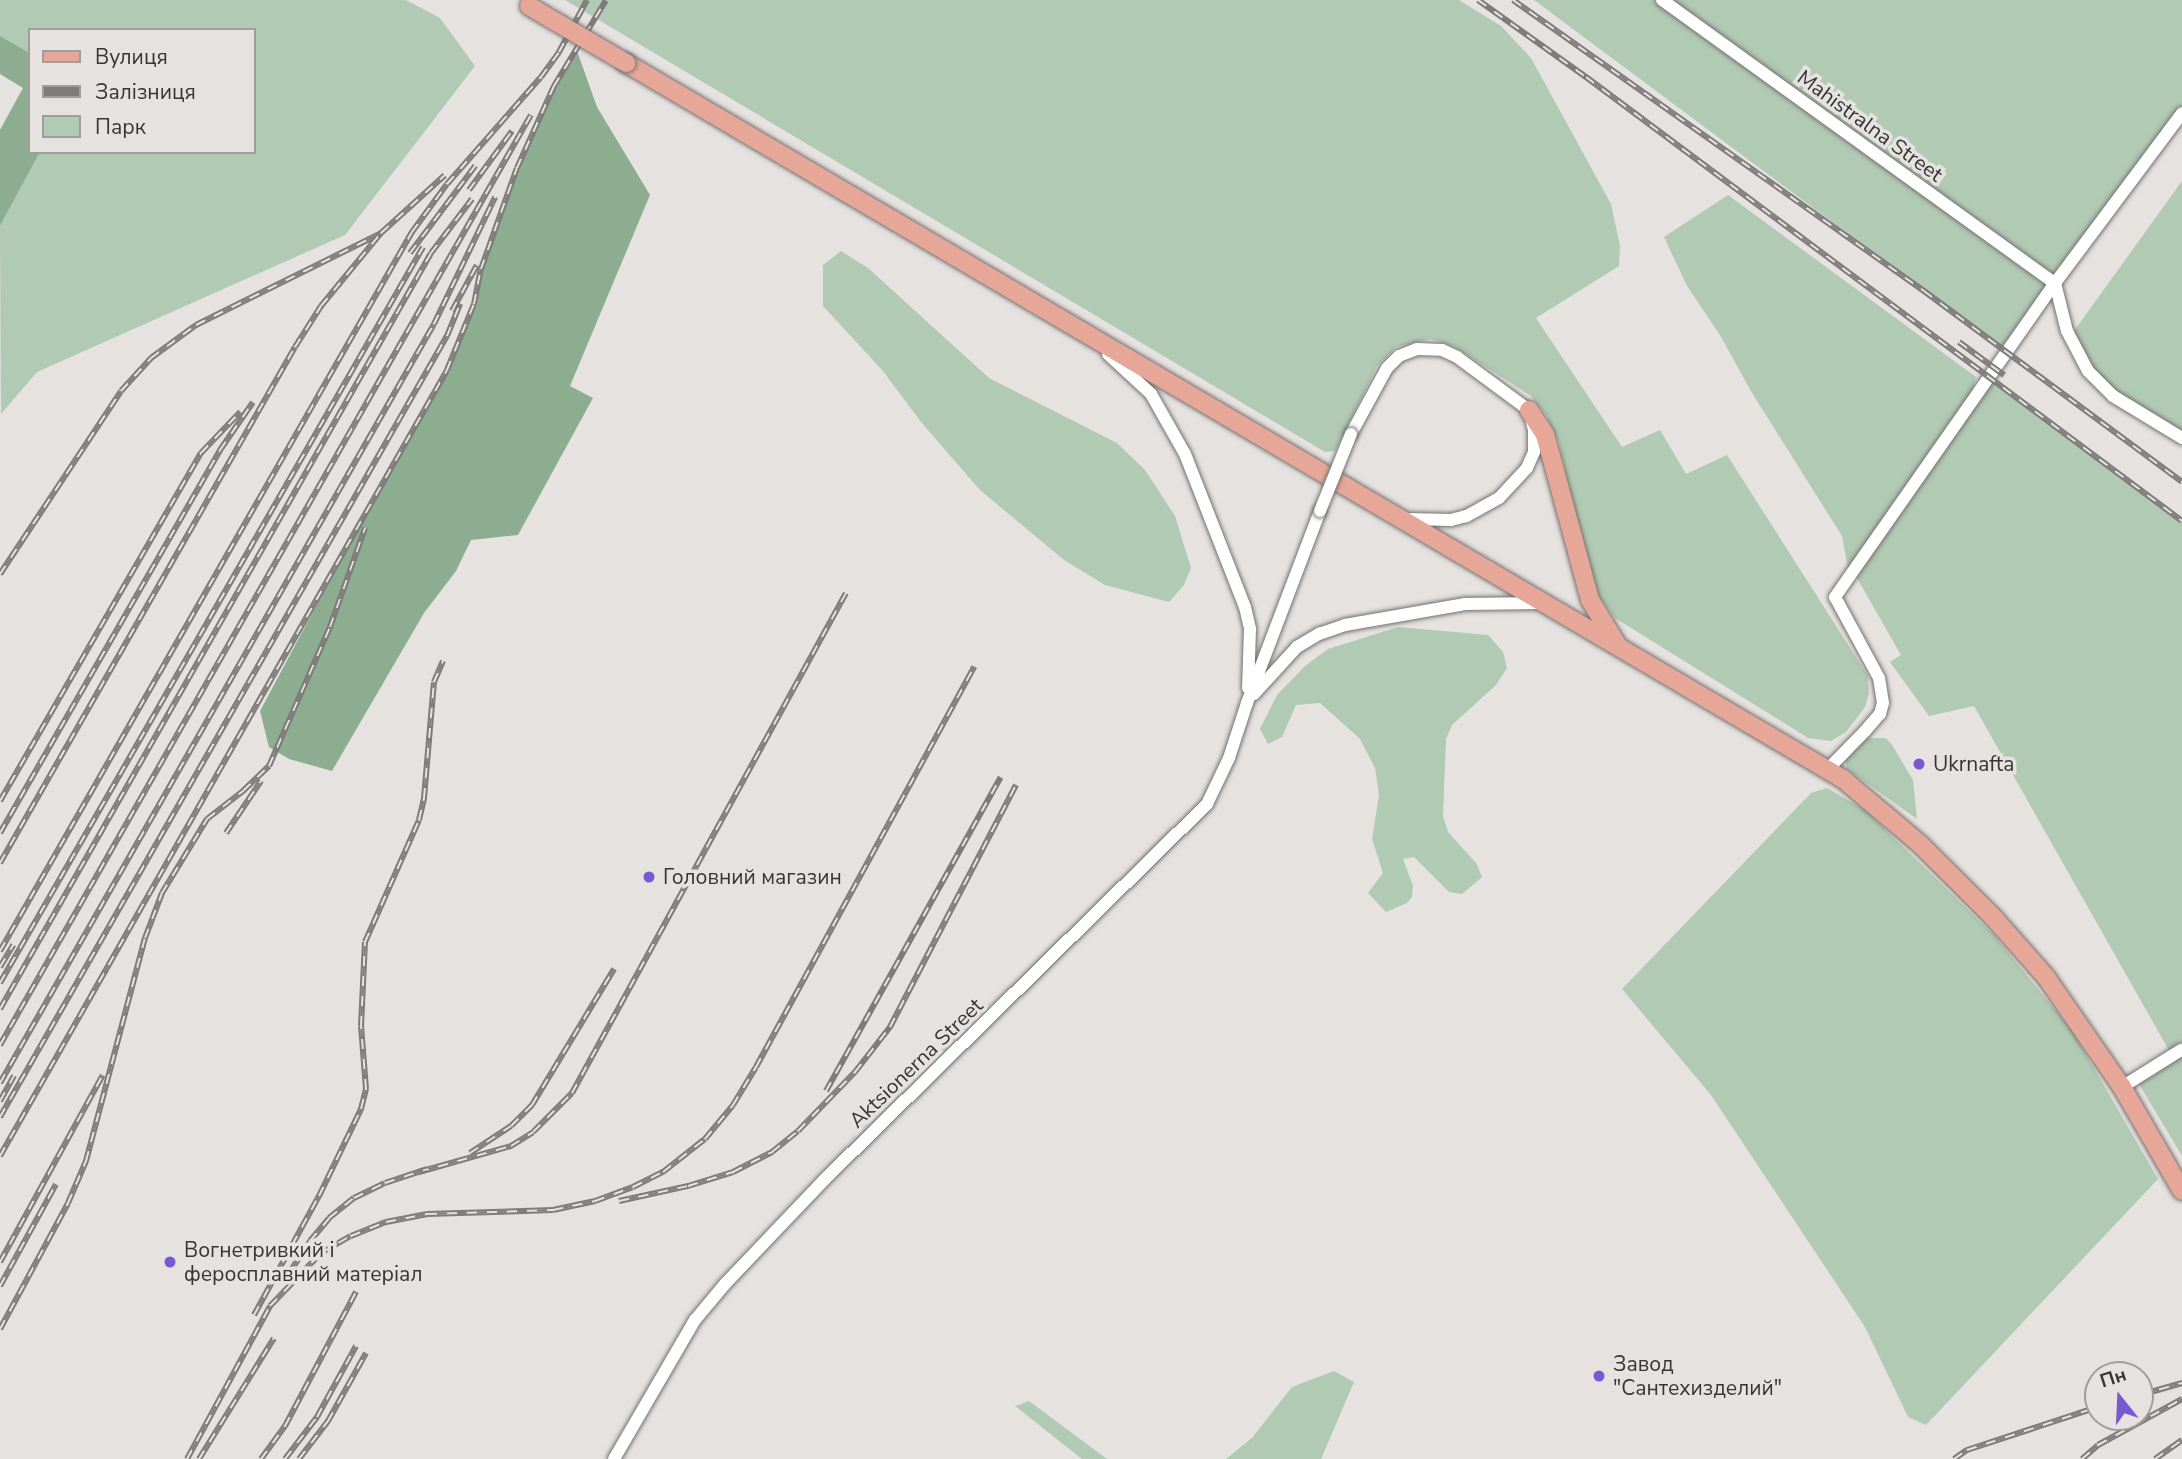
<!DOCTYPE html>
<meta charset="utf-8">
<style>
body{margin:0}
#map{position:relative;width:2182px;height:1459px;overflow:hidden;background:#e6e2e0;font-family:"Nunito Sans",sans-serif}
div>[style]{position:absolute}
.green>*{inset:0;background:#b1cab3}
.forest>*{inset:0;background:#8dad90}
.roads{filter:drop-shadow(0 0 2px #74716f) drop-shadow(0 0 2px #74716f)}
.minor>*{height:12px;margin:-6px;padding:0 6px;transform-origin:6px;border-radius:6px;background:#fff}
.primary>*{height:18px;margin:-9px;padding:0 9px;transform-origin:9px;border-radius:9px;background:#e7a798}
.rail>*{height:6px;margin-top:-3px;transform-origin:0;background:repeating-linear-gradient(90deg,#e6e2e0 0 10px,#7e7b7a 0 20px);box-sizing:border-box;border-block:2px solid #7e7b7a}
.bridges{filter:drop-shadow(0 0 2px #74716f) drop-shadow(0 0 2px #74716f)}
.minor-bridge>*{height:12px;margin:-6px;padding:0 6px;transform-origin:6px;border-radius:6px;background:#fff}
.primary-bridge>*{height:18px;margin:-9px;padding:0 9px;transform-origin:9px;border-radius:9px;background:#e7a798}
.dots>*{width:19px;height:19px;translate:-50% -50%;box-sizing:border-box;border:4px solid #e6e2e0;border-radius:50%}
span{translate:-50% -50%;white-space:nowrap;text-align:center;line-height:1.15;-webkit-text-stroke:7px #e6e2e0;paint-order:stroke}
.street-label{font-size:21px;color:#363534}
.poi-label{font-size:21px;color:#363534}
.left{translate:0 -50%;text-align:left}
.legend{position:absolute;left:28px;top:28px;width:228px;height:126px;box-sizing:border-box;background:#e6e2e0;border:2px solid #a09d9b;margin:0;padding:9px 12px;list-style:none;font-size:21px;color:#363534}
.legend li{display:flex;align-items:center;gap:14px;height:35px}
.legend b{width:35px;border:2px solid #a09d9b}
.north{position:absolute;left:2084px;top:1361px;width:70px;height:70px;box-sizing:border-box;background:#e6e2e0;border:2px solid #a09d9b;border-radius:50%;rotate:342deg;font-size:19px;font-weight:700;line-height:28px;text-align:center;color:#363534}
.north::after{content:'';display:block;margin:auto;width:24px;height:32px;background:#765ad4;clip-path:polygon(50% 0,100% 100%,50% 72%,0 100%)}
</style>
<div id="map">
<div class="green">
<i style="clip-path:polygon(0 0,406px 0,440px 18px,475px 66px,345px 235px,37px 372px,1px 414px,0 226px,40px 152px,254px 152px,254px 30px,30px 30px,30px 53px,0 36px)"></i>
<i style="clip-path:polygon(565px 0,1459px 0,1501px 26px,1531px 58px,1611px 204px,1620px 246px,1619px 266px,1536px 318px,1622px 447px,1660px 430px,1686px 474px,1727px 455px,1868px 676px,1869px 693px,1865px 707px,1846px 732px,1831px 741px,1808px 738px,1615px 618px,1597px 593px,1584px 553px,1559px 442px,1545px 413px,1531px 396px,1455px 347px,1431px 339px,1396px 347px,1377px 366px,1335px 451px,1325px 452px)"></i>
<i style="clip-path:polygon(1534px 0,2182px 0,2182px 113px,2008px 353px)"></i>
<i style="clip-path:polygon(2182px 181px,2182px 433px,2106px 390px,2074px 347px,2074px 331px)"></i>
<i style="clip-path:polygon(1728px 195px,1976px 377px,1971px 400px,1848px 568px,1842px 536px,1752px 393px,1720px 335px,1687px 286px,1664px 237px)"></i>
<i style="clip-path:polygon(841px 251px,868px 268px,989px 378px,1117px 443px,1145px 470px,1175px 516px,1191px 568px,1184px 585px,1169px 602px,1105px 585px,1064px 560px,980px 490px,921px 422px,883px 371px,823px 306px,823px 265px)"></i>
<i style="clip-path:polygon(1991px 378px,2182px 521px,2182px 1156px,2139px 1084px,2175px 1061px,1974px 706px,1929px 716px,1890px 662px,1901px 655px,1854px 573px)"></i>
<i style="clip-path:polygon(1398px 627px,1488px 635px,1503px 652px,1507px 668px,1496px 685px,1452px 725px,1446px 739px,1443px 816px,1448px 832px,1476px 863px,1482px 877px,1462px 894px,1449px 892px,1414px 857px,1403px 859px,1413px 886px,1412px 897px,1407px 903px,1386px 912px,1368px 893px,1383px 873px,1372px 839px,1379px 795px,1375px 768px,1360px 739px,1320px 703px,1296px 705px,1282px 737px,1268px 744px,1260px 729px,1277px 695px,1305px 666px,1328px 649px)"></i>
<i style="clip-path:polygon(1866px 738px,1886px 738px,1892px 745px,1913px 780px,1917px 819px,1847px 769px,1845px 757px)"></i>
<i style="clip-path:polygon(1827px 788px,1865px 810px,1993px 934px,2073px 1032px,2158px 1179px,1926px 1425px,1908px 1417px,1865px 1327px,1711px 1095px,1622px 989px,1811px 793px)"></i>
<i style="clip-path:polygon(1334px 1371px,1354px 1382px,1321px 1459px,1226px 1459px,1252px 1438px,1292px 1387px)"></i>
<i style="clip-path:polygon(1029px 1401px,1107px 1459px,1082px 1459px,1015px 1406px)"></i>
</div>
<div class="forest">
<i style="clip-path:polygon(0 36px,30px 53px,30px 152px,40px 152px,0 226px,0 130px,23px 88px,0 74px)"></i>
<i style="clip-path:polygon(576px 48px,597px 107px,650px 195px,570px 386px,593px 398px,518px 535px,471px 540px,456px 571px,424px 613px,332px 771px,289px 759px,269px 747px,260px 711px,379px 488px,447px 370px,474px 304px,481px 269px,517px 168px,554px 86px)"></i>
</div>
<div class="roads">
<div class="minor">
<i style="left:1662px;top:0;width:484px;rotate:35.8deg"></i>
<i style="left:2055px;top:283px;width:49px;rotate:76deg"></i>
<i style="left:2067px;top:331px;width:45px;rotate:62.3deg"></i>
<i style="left:2088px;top:371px;width:35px;rotate:45deg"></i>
<i style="left:2113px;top:396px;width:81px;rotate:31.3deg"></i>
<i style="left:1108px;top:354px;width:59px;rotate:42.9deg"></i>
<i style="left:1151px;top:394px;width:69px;rotate:60.5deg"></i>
<i style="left:1185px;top:454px;width:164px;rotate:68.6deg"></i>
<i style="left:1245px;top:607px;width:23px;rotate:77deg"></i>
<i style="left:1250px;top:629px;width:59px;rotate:91.9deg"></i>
<i style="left:1351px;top:434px;width:75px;rotate:-61.4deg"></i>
<i style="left:1387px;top:368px;width:17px;rotate:-45deg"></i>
<i style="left:1399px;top:356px;width:19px;rotate:-21deg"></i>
<i style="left:1417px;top:349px;width:25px;rotate:2deg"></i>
<i style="left:1442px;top:350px;width:17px;rotate:25deg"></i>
<i style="left:1457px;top:357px;width:89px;rotate:36.4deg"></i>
<i style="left:1529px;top:410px;width:21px;rotate:76deg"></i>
<i style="left:1534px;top:430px;width:22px;rotate:90deg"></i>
<i style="left:1534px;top:452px;width:17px;rotate:114deg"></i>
<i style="left:1527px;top:468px;width:41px;rotate:133deg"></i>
<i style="left:1499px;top:498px;width:38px;rotate:151deg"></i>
<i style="left:1466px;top:516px;width:16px;rotate:165deg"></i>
<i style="left:1451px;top:520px;width:43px;rotate:-178.7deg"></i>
<i style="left:1254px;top:694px;width:64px;rotate:-47.5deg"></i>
<i style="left:1297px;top:647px;width:26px;rotate:-31deg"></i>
<i style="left:1319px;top:634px;width:28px;rotate:-19deg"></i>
<i style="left:1345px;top:625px;width:122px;rotate:-9.9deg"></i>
<i style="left:1465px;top:604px;width:76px;rotate:-0.8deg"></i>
<i style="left:1827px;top:770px;width:54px;rotate:-45.7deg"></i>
<i style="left:1865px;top:731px;width:23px;rotate:-49deg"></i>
<i style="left:1880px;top:714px;width:11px;rotate:-75deg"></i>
<i style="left:1883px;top:703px;width:25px;rotate:-99deg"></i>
<i style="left:1879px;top:678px;width:92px;rotate:-118.5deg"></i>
<i style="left:1835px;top:597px;width:383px;rotate:-55deg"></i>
<i style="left:2055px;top:283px;width:212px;rotate:-53.2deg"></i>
<i style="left:2122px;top:1087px;width:70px;rotate:-32.1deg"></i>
<i style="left:614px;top:1459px;width:161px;rotate:-59.8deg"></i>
<i style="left:695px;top:1320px;width:47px;rotate:-50.2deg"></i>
<i style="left:725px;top:1284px;width:144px;rotate:-46.4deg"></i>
<i style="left:824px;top:1180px;width:537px;rotate:-44.47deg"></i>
<i style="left:1207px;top:804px;width:51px;rotate:-64.4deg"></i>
<i style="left:1229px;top:758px;width:58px;rotate:-71.9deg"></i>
<i style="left:1247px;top:703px;width:205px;rotate:-69.2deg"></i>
</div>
<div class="primary">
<i style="left:626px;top:63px;width:1412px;rotate:30.47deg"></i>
<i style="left:1843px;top:779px;width:102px;rotate:40.2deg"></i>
<i style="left:1921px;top:845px;width:102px;rotate:45deg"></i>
<i style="left:1993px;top:917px;width:80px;rotate:48.5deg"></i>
<i style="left:2046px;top:977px;width:134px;rotate:55.4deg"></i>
<i style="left:2122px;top:1087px;width:120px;rotate:60deg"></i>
<i style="left:1529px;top:410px;width:30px;rotate:57deg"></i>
<i style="left:1545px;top:435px;width:22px;rotate:74deg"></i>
<i style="left:1551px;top:456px;width:149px;rotate:74.8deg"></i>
<i style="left:1590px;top:600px;width:52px;rotate:58.5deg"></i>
</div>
</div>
<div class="rail">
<i style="left:1478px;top:0;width:133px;rotate:35.5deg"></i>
<i style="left:1586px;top:77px;width:743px;rotate:36.68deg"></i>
<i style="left:1513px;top:0;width:504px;rotate:35.3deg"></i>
<i style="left:1924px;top:291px;width:321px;rotate:36.5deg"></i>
<i style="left:469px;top:190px;width:73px;rotate:-53.9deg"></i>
<i style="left:410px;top:253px;width:109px;rotate:-53.2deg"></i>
<i style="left:452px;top:311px;width:52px;rotate:-61.5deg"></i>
<i style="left:1959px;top:342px;width:56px;rotate:36.3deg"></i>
<i style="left:0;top:574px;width:219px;rotate:-56.5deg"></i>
<i style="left:121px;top:391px;width:45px;rotate:-47.7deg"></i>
<i style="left:151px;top:358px;width:56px;rotate:-36.3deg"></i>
<i style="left:196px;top:325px;width:207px;rotate:-26.4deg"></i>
<i style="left:381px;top:233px;width:86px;rotate:-42.2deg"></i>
<i style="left:0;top:801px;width:402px;rotate:-60deg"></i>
<i style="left:201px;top:453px;width:57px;rotate:-46.4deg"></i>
<i style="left:0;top:833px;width:442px;rotate:-60.1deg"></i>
<i style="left:220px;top:450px;width:58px;rotate:-55.5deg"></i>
<i style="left:226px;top:833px;width:63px;rotate:-56.1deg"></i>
<i style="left:0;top:863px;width:594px;rotate:-60.24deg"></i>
<i style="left:295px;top:347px;width:49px;rotate:-57.6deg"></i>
<i style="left:321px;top:306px;width:94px;rotate:-50.6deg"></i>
<i style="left:0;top:951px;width:829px;rotate:-60.19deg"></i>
<i style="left:412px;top:232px;width:59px;rotate:-53.9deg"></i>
<i style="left:447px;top:184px;width:142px;rotate:-48.7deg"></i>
<i style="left:541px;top:77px;width:31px;rotate:-54deg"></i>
<i style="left:559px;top:52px;width:59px;rotate:-61.7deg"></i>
<i style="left:0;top:967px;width:26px;rotate:-59deg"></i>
<i style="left:0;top:983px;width:849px;rotate:-60.11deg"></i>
<i style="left:0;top:1009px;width:870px;rotate:-60.31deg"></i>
<i style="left:431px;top:253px;width:68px;rotate:-52.8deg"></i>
<i style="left:0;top:1045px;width:1071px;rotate:-60.28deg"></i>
<i style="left:0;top:1083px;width:874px;rotate:-60.24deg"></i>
<i style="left:434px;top:324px;width:141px;rotate:-64.3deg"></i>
<i style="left:826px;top:1091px;width:359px;rotate:-60.9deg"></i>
<i style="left:0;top:1101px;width:29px;rotate:-61deg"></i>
<i style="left:0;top:1117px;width:900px;rotate:-60.22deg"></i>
<i style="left:447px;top:336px;width:35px;rotate:-68deg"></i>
<i style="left:470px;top:1153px;width:49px;rotate:-33.4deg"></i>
<i style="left:511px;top:1126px;width:30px;rotate:-45deg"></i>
<i style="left:532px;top:1105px;width:159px;rotate:-58.9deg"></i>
<i style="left:0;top:1156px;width:904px;rotate:-60.37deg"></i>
<i style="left:447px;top:370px;width:71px;rotate:-67.8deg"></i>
<i style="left:474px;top:304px;width:36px;rotate:-79deg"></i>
<i style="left:481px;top:269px;width:107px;rotate:-70.4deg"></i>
<i style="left:517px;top:168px;width:90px;rotate:-65.7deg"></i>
<i style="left:554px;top:86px;width:100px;rotate:-58.8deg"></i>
<i style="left:419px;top:1172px;width:96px;rotate:-15.8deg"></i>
<i style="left:511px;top:1146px;width:26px;rotate:-32deg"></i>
<i style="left:533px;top:1132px;width:55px;rotate:-45deg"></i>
<i style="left:572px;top:1093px;width:570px;rotate:-61.28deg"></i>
<i style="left:619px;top:1201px;width:71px;rotate:-12.3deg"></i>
<i style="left:688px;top:1186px;width:47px;rotate:-17.3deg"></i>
<i style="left:733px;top:1172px;width:44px;rotate:-27.1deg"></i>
<i style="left:772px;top:1152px;width:33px;rotate:-39deg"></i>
<i style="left:798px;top:1131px;width:82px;rotate:-46deg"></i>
<i style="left:855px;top:1072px;width:57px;rotate:-52.1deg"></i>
<i style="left:890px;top:1027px;width:273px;rotate:-62.5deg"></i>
<i style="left:0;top:1262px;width:213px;rotate:-61.2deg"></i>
<i style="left:286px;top:1278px;width:44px;rotate:-57deg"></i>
<i style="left:310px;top:1241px;width:30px;rotate:-50deg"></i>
<i style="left:329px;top:1218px;width:32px;rotate:-39deg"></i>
<i style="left:354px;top:1198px;width:34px;rotate:-26deg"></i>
<i style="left:385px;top:1183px;width:44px;rotate:-18.4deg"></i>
<i style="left:0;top:1286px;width:116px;rotate:-61.2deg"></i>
<i style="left:254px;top:1315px;width:136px;rotate:-61.4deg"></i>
<i style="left:319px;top:1196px;width:97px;rotate:-64.2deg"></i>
<i style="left:361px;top:1109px;width:21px;rotate:-76deg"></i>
<i style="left:366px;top:1089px;width:63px;rotate:-94.5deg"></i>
<i style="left:361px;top:1026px;width:84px;rotate:-87.3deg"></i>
<i style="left:365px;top:942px;width:133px;rotate:-66.1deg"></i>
<i style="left:419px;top:820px;width:23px;rotate:-77deg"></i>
<i style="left:424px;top:798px;width:116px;rotate:-85.1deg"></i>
<i style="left:434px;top:682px;width:23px;rotate:-67deg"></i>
<i style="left:0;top:1329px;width:143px;rotate:-61.6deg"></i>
<i style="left:68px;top:1203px;width:46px;rotate:-66.8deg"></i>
<i style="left:86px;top:1161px;width:231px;rotate:-75.2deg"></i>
<i style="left:145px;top:938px;width:48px;rotate:-69.3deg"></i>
<i style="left:162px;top:893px;width:87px;rotate:-58.7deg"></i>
<i style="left:207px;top:819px;width:46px;rotate:-37.9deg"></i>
<i style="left:243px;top:791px;width:36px;rotate:-44deg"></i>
<i style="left:269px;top:766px;width:152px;rotate:-66.3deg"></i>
<i style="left:330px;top:627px;width:105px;rotate:-70.5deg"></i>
<i style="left:2140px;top:1395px;width:44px;rotate:-15.9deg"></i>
<i style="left:187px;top:1459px;width:174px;rotate:-61.5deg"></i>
<i style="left:270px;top:1306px;width:74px;rotate:-46.1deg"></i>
<i style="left:321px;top:1253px;width:34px;rotate:-30deg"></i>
<i style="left:351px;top:1236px;width:38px;rotate:-22deg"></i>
<i style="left:386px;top:1222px;width:42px;rotate:-11deg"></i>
<i style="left:427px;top:1214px;width:126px;rotate:-1.8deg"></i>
<i style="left:553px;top:1210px;width:43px;rotate:-12.1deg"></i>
<i style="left:595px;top:1201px;width:40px;rotate:-20.2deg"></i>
<i style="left:633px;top:1187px;width:34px;rotate:-27deg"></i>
<i style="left:663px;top:1172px;width:53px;rotate:-38.2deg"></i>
<i style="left:705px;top:1139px;width:44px;rotate:-50.5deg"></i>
<i style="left:733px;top:1105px;width:44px;rotate:-58.8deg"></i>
<i style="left:756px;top:1067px;width:456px;rotate:-61.4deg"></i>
<i style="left:199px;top:1459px;width:142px;rotate:-58.2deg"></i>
<i style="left:261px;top:1459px;width:41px;rotate:-54deg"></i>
<i style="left:285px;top:1426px;width:152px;rotate:-62.1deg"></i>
<i style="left:285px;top:1459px;width:53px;rotate:-52.7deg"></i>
<i style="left:317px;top:1417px;width:81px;rotate:-61.2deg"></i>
<i style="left:299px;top:1459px;width:48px;rotate:-52.7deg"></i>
<i style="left:328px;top:1421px;width:78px;rotate:-60.8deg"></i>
<i style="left:1954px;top:1459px;width:16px;rotate:-35deg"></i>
<i style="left:1967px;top:1450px;width:138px;rotate:-18.2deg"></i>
<i style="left:2082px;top:1459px;width:21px;rotate:-41deg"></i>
<i style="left:2098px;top:1445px;width:96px;rotate:-28.7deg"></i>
<i style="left:2155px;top:1459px;width:33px;rotate:-35deg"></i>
</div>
<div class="bridges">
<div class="minor-bridge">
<i style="left:1320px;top:511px;width:83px;rotate:-68.1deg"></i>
</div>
<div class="primary-bridge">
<i style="left:529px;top:6px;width:113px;rotate:30.4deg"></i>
</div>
</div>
<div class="dots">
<i style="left:1919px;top:764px;background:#765ad4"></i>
<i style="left:649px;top:877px;background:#765ad4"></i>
<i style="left:170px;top:1262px;background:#765ad4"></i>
<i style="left:1599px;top:1376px;background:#765ad4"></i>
</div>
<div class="street-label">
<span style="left:1870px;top:126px;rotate:36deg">Mahistralna Street</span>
<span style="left:916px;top:1063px;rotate:-44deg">Aktsionerna Street</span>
</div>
<div class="poi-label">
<span class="left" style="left:1933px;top:764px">Ukrnafta</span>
<span class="left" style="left:663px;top:877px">Головний магазин</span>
<span class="left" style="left:184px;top:1262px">Вогнетривкий і<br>феросплавний матеріал</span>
<span class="left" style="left:1613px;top:1376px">Завод<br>"Сантехизделий"</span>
</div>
<ul class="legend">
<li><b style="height:9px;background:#e7a798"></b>Вулиця</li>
<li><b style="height:9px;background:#7e7b7a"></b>Залізниця</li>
<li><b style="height:19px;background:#b1cab3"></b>Парк</li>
</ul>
<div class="north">Пн</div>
</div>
